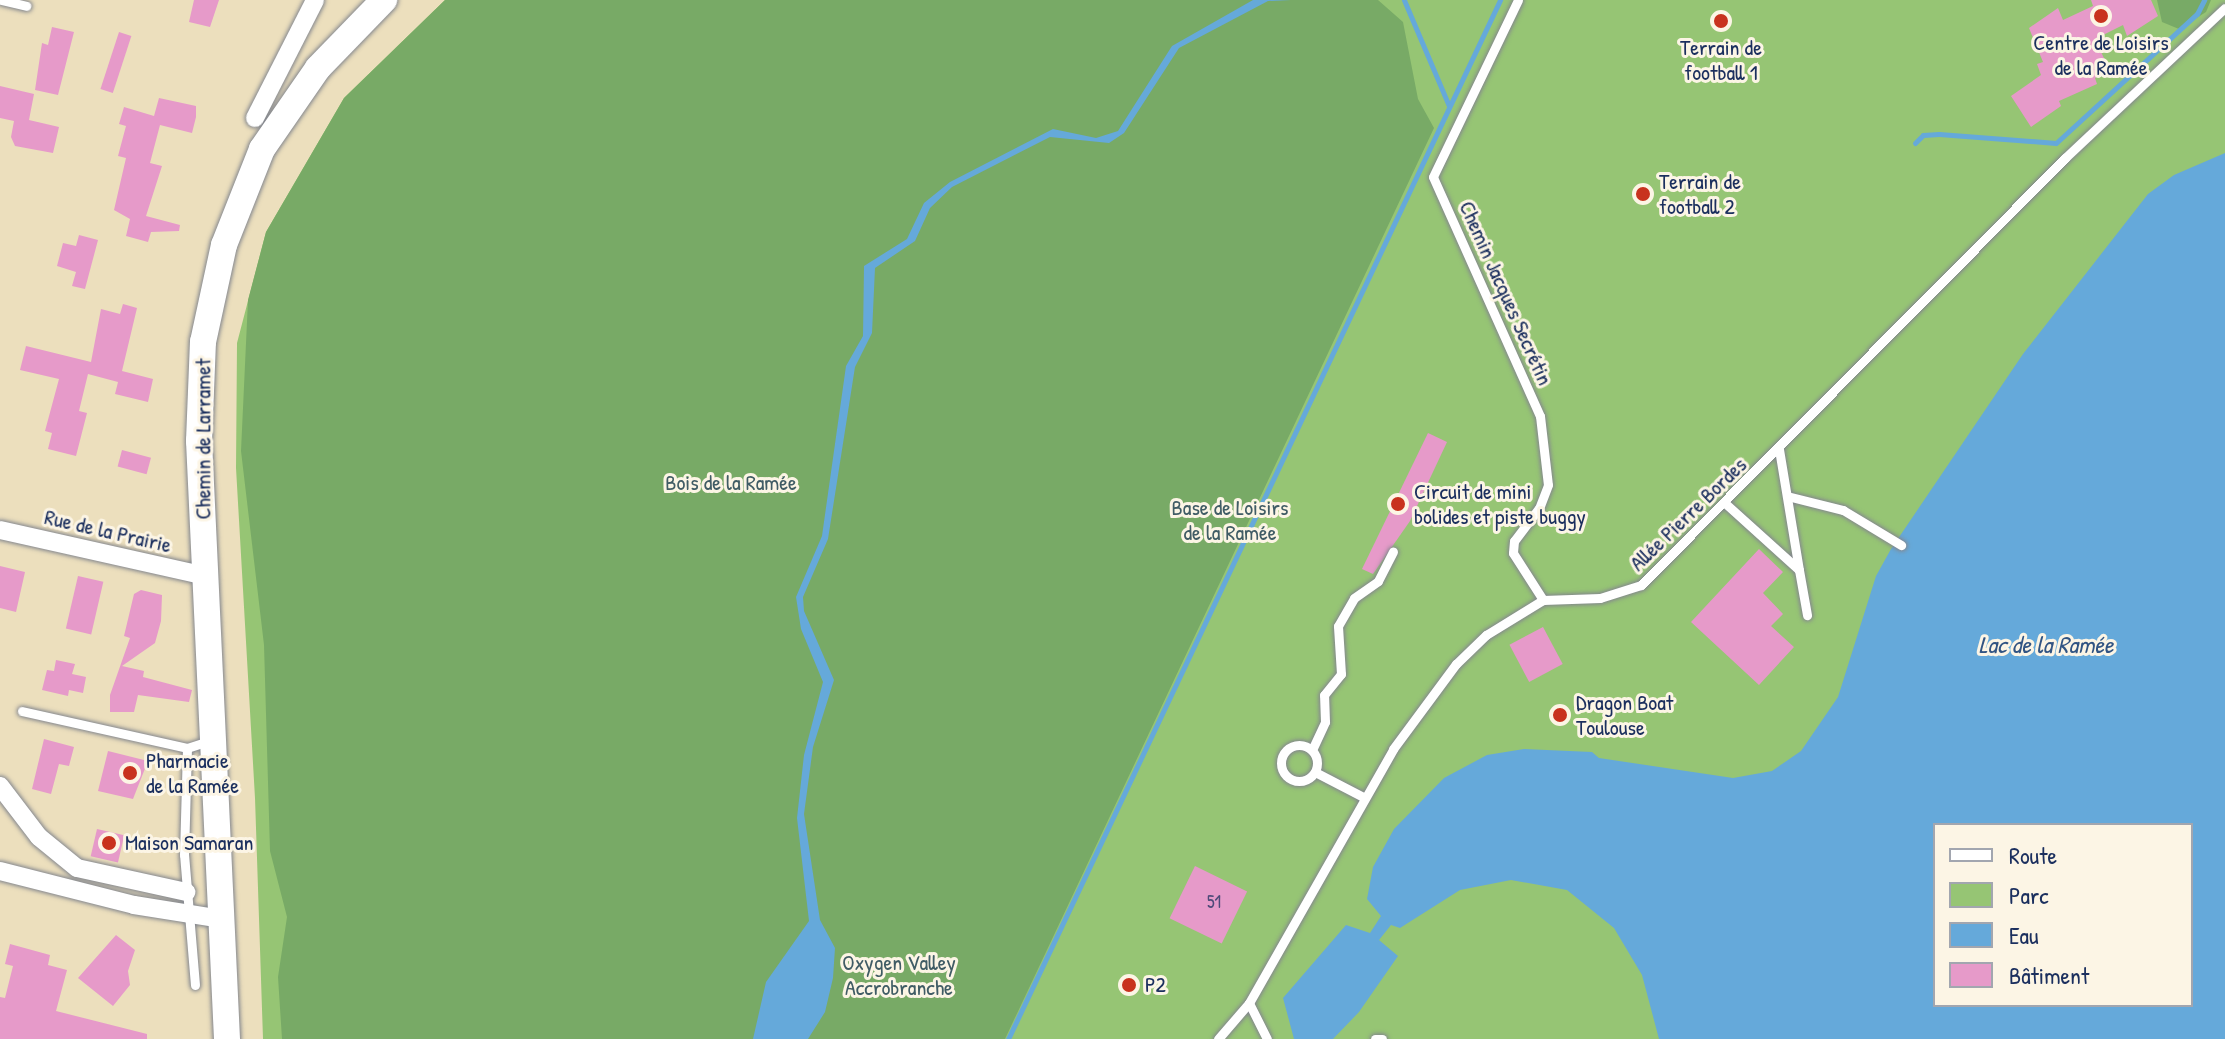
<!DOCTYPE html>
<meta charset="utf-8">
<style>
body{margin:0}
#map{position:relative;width:2225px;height:1039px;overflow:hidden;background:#ecdfbd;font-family:"Patrick Hand",sans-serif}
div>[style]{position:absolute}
.green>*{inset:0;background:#96c574}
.forest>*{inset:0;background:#78aa66}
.water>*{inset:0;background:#65a9da}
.stream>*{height:5px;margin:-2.5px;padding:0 2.5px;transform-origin:2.5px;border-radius:2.5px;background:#65a9da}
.building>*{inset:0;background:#e69ac9;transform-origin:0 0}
.roads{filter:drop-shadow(0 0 2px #84878e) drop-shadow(0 0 2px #84878e)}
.lane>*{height:9px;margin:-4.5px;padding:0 4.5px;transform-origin:4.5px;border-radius:4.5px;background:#fff}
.lane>.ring{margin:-4.5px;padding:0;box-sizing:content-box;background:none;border:9px solid #fff;border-radius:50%}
.street>*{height:18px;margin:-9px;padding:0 9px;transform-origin:9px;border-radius:9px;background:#fff}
.secondary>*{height:26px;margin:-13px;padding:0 13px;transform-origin:13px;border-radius:13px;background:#fff}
.dots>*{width:22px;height:22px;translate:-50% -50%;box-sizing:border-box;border:4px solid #fcf5e5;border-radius:50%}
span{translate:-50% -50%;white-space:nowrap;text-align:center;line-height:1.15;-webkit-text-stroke:6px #fcf5e5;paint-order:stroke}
.number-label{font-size:18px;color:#4e4a79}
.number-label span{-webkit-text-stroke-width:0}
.poi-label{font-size:22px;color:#1b2f5e}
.left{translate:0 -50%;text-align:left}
.street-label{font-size:22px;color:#1b2f5e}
.park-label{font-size:22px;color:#405c65}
.water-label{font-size:24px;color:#315483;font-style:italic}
.legend{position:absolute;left:1933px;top:823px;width:260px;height:184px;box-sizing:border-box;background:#fcf5e5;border:2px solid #a2a6af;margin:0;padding:10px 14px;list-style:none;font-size:24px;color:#1b2f5e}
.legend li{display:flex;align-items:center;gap:16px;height:40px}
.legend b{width:40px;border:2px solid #a2a6af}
</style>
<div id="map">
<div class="green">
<i style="clip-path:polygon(evenodd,445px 0,2225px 0,2225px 1039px,263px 1039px,255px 798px,236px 468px,237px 343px,266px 232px,344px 98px,445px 0,1935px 825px,2191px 825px,2191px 1005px,1935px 1005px,1935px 825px)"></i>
</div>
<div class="forest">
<i style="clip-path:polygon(445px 0,1378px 0,1403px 22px,1418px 99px,1434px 128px,1005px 1039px,282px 1039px,278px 977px,287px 917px,270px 851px,264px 645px,241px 451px,248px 300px,266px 232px,344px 98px)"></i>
<i style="clip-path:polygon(2157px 0,2211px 0,2206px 12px,2179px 29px,2162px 22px)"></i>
</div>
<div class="water">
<i style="clip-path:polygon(1253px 0,1291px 0,1268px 1px,1179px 48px,1124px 133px,1109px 143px,1050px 137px,952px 187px,930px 208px,915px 241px,875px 268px,872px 333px,855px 367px,828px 539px,803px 597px,804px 611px,834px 680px,813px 747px,804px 814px,820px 920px,835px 948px,833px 978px,825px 1012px,808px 1039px,753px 1039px,766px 982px,809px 921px,797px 818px,804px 755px,823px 682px,801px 629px,796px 597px,822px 536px,846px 366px,863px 336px,864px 266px,907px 239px,924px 203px,950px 182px,1053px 129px,1096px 138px,1118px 131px,1172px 46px)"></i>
<i style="clip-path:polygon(evenodd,2225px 153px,2225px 1039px,1659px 1039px,1642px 975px,1614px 928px,1567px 890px,1511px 880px,1460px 890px,1400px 928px,1391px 925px,1379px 940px,1398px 956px,1359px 1012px,1333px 1039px,1294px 1039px,1283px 998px,1346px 925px,1370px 933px,1381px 916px,1367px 899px,1373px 867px,1394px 829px,1444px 778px,1487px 755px,1524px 749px,1592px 752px,1599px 758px,1733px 778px,1772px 771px,1801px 751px,1838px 697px,1876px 576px,1891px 549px,2023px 354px,2148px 194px,2174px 175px,2225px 153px,1935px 825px,2191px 825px,2191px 1005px,1935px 1005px,1935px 825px)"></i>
</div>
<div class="stream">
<i style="left:1404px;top:0;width:115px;rotate:67deg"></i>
<i style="left:1915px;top:143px;width:11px;rotate:-45deg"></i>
<i style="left:1923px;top:135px;width:16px;rotate:-4deg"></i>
<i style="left:1939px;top:134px;width:117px;rotate:4.4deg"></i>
<i style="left:2056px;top:143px;width:191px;rotate:-42.5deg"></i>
<i style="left:2197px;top:14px;width:16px;rotate:-63deg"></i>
<i style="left:1008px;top:1039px;width:1150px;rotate:-64.66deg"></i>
</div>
<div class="building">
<i style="clip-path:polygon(194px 0,219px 0,210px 27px,189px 22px)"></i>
<i style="clip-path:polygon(2091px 0,2151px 0,2158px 16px,2127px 36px,2123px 25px,2095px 39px,2110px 71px,2095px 78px,2097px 84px,2059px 101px,2061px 106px,2031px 127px,2011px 96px,2041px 75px,2037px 64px,2043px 62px,2029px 28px,2058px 8px,2063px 20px,2093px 6px)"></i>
<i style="clip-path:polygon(52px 27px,74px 32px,58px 95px,35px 90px,42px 43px,48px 45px)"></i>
<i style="left:119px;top:32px;width:13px;height:60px;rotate:18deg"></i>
<i style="clip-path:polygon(0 86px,34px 94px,29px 120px,59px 127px,53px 153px,15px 146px,11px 137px,14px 121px,0 118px)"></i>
<i style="clip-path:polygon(159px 98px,196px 106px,196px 117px,192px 133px,160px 125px,150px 163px,162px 166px,146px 216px,180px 225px,179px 231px,151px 232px,148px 242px,126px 236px,130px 219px,114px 210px,126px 158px,118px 156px,126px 126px,119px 124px,124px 107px,154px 116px)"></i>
<i style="clip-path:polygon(79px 235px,98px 240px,85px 289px,72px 286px,76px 272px,57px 266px,63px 243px,76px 246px)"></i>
<i style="clip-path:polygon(123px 304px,137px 308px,122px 371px,153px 379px,148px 402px,115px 394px,118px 382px,88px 374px,79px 411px,87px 413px,76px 456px,48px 449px,52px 433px,45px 431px,59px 379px,20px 370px,26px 346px,91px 362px,101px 309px,120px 314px)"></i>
<i style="clip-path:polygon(1428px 433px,1447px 442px,1410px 521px,1373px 574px,1362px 569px)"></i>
<i style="left:122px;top:450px;width:30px;height:17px;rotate:15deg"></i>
<i style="clip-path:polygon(1759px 549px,1783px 572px,1763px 593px,1783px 614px,1771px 626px,1794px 647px,1759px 685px,1691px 622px)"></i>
<i style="clip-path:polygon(0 566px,25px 572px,16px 612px,0 608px)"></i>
<i style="left:78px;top:576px;width:26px;height:54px;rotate:13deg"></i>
<i style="clip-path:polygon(141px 590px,162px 595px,161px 621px,155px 643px,122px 666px,144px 671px,143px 677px,192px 690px,189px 702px,138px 695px,134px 712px,110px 712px,110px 695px,130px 638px,124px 636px,134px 594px)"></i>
<i style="left:1543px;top:627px;width:42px;height:38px;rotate:62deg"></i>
<i style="clip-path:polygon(56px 660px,75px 664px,72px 674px,86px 677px,83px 693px,69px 690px,68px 696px,42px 690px,47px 670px,54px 671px)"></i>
<i style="clip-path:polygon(44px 739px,74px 747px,69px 766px,59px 764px,51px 794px,32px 789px)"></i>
<i style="clip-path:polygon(108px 751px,148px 761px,133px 799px,98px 791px)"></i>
<i style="left:97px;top:829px;width:28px;height:28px;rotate:13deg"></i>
<i style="left:1195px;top:866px;width:58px;height:58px;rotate:26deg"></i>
<i style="clip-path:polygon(116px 935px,135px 950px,128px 971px,130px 985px,113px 1006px,78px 978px)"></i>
<i style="clip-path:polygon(10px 944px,50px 955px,48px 965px,67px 970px,56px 1011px,147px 1034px,147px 1039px,0 1039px,0 997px,5px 998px,13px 966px,5px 964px)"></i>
</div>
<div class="roads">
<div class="lane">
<i style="left:1px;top:0;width:26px;rotate:13deg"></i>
<i style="left:1518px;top:0;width:196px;rotate:115.7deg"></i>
<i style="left:1433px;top:177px;width:262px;rotate:65.9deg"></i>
<i style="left:1540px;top:416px;width:69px;rotate:83.4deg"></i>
<i style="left:1548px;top:485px;width:25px;rotate:111deg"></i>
<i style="left:1539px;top:508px;width:41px;rotate:127.1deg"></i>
<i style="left:1514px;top:541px;width:12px;rotate:95deg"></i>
<i style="left:1513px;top:553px;width:56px;rotate:57.4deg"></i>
<i style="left:1787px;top:496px;width:58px;rotate:14deg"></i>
<i style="left:1843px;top:510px;width:68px;rotate:31.1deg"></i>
<i style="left:1726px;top:504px;width:98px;rotate:42.1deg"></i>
<i style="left:1799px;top:570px;width:123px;rotate:-99.4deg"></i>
<i style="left:1799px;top:570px;width:46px;rotate:79.9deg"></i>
<i style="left:22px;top:711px;width:169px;rotate:12.6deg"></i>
<i class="ring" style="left:1281px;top:745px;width:27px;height:27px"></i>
<i style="left:1312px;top:750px;width:31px;rotate:-65deg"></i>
<i style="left:1325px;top:722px;width:27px;rotate:-92deg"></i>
<i style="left:1324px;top:695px;width:27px;rotate:-51deg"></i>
<i style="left:1341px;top:674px;width:48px;rotate:-93.6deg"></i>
<i style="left:1338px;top:626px;width:32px;rotate:-60deg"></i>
<i style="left:1354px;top:598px;width:29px;rotate:-35deg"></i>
<i style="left:1378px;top:581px;width:33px;rotate:-63deg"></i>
<i style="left:1315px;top:772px;width:56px;rotate:27.5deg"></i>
<i style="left:195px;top:985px;width:130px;rotate:-94.8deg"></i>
<i style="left:184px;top:855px;width:107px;rotate:-88.4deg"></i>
<i style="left:187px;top:748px;width:26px;rotate:-18deg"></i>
<i style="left:1249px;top:1003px;width:40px;rotate:63.4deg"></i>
<i style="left:1218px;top:1039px;width:48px;rotate:-49.3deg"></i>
<i style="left:1249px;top:1003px;width:292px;rotate:-60.4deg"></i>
<i style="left:1393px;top:749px;width:106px;rotate:-53.5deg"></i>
<i style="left:1456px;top:664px;width:42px;rotate:-44deg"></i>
<i style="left:1486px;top:635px;width:67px;rotate:-31.6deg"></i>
<i style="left:1543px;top:600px;width:57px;rotate:-2deg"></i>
<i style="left:1600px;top:598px;width:43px;rotate:-17.6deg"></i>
<i style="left:1641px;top:585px;width:602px;rotate:-45.2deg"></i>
<i style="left:2065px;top:158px;width:219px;rotate:-43.2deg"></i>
<i style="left:1375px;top:1039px;width:7px"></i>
</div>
<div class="street">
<i style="left:255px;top:118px;width:132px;rotate:-63deg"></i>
<i style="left:0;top:530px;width:211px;rotate:12.6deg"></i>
<i style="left:0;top:786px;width:64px;rotate:52.6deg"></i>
<i style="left:39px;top:837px;width:49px;rotate:39.2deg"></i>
<i style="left:77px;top:868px;width:112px;rotate:12.4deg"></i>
<i style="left:0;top:871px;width:138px;rotate:14.2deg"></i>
<i style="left:134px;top:905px;width:88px;rotate:9.1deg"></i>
</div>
<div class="secondary">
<i style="left:227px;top:1039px;width:599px;rotate:-92.68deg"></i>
<i style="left:199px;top:441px;width:99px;rotate:-87.7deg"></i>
<i style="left:203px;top:342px;width:99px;rotate:-77.8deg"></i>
<i style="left:224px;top:245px;width:103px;rotate:-68.4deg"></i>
<i style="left:262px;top:149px;width:98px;rotate:-55.3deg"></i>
<i style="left:318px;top:68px;width:95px;rotate:-45.9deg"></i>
</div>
</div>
<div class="dots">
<i style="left:2101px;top:16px;background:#c8321e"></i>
<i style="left:1721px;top:21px;background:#c8321e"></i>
<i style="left:1643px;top:194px;background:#c8321e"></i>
<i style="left:1398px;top:504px;background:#c8321e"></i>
<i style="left:1560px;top:715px;background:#c8321e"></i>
<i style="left:130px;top:773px;background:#c8321e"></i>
<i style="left:109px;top:843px;background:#c8321e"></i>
<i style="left:1129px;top:985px;background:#c8321e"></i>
</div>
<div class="number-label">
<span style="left:1214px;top:902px">51</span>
</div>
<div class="poi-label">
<span style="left:2101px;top:55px">Centre de Loisirs<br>de la Ramée</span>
<span style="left:1721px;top:60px">Terrain de<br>football 1</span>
<span class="left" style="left:1659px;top:194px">Terrain de<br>football 2</span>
<span class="left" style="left:1414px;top:504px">Circuit de mini<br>bolides et piste buggy</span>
<span class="left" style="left:1576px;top:715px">Dragon Boat<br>Toulouse</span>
<span class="left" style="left:146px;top:773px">Pharmacie<br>de la Ramée</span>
<span class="left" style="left:125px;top:843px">Maison Samaran</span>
<span class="left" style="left:1145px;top:985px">P2</span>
</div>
<div class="street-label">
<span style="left:1506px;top:293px;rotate:66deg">Chemin Jacques Secrétin</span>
<span style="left:203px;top:439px;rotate:-90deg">Chemin de Larramet</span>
<span style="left:1688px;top:514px;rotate:-44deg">Allée Pierre Bordes</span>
<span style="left:108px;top:531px;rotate:13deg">Rue de la Prairie</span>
</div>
<div class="park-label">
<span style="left:731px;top:483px">Bois de la Ramée</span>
<span style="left:1230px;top:520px">Base de Loisirs<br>de la Ramée</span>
<span style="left:899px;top:975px">Oxygen Valley<br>Accrobranche</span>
</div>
<div class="water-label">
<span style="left:2046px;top:645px">Lac de la Ramée</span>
</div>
<ul class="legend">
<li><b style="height:10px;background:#fff"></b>Route</li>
<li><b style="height:22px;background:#96c574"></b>Parc</li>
<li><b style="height:22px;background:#65a9da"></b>Eau</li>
<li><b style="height:22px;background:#e69ac9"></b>Bâtiment</li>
</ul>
</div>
